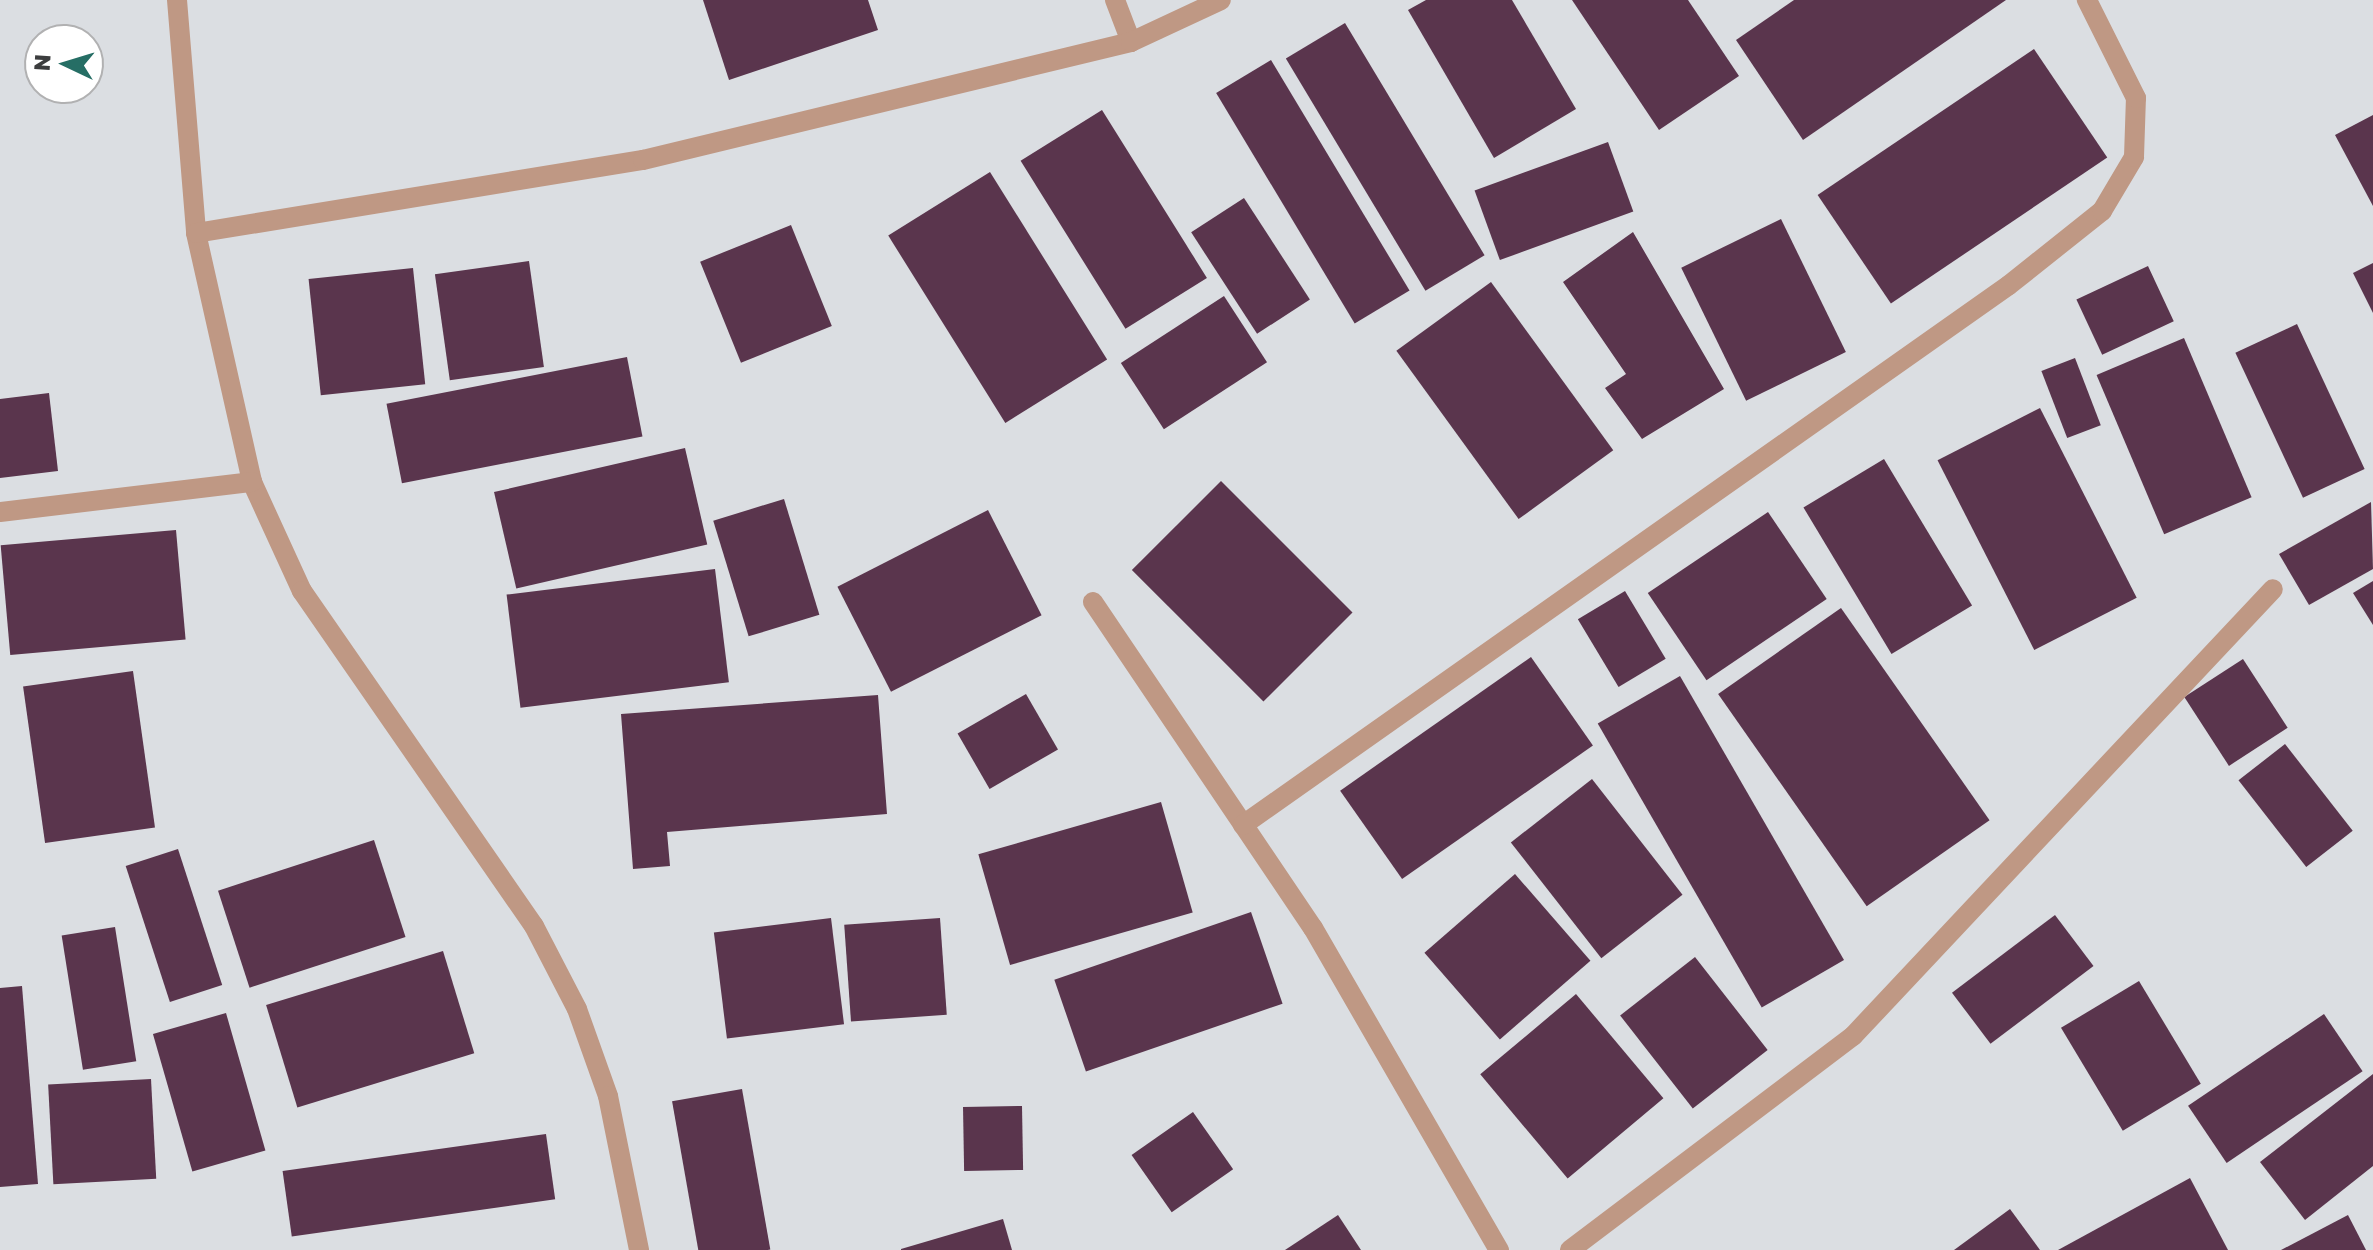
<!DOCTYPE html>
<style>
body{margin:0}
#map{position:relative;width:2373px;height:1250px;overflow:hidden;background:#dbdee2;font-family:"Golos Text",sans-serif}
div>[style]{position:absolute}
.building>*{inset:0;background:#5a354d;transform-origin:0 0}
.street>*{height:20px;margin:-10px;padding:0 10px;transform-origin:10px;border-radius:10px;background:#bf9884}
span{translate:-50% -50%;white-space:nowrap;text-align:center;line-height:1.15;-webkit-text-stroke:8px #fff;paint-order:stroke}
.north{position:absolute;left:24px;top:24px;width:80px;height:80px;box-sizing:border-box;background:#fff;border:2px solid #b1b1b2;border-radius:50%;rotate:274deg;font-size:22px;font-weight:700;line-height:32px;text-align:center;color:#3c3d3e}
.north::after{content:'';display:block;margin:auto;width:28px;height:36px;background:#266e65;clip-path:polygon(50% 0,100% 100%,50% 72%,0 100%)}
</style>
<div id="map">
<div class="building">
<i style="clip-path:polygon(703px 0,868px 0,878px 30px,729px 80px)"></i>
<i style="clip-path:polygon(1426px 0,1512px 0,1576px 109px,1494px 158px,1408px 10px)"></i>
<i style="clip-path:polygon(1572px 0,1688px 0,1739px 76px,1659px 130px)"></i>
<i style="clip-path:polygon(1794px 0,2006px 0,1803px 140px,1736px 40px)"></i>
<i style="left:1345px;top:23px;width:271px;height:69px;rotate:59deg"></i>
<i style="left:2034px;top:49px;width:131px;height:261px;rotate:56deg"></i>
<i style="left:1271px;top:60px;width:269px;height:64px;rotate:59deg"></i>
<i style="left:1102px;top:110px;width:198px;height:96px;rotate:58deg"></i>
<i style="clip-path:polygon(2373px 115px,2373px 206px,2335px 135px)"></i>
<i style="left:1608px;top:142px;width:74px;height:142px;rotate:70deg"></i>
<i style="left:990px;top:172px;width:221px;height:120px;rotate:58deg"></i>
<i style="left:1244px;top:198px;width:121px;height:63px;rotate:57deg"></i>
<i style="left:1781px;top:219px;width:148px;height:111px;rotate:64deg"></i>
<i style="left:791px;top:225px;width:109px;height:98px;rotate:68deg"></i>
<i style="clip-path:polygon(1633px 232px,1724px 389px,1642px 439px,1605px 388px,1626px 374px,1563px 282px)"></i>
<i style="left:529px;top:261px;width:107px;height:95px;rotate:82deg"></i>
<i style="clip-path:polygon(2373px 263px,2373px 313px,2353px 273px)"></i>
<i style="left:2148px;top:266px;width:61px;height:79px;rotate:65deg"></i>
<i style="left:413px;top:268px;width:117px;height:105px;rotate:84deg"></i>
<i style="left:1491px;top:282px;width:208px;height:117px;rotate:54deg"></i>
<i style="left:1224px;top:296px;width:79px;height:123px;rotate:57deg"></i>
<i style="left:2297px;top:324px;width:160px;height:68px;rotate:65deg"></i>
<i style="left:2184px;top:338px;width:173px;height:95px;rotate:67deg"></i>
<i style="left:627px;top:357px;width:81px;height:245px;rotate:79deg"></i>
<i style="left:2075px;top:358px;width:72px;height:36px;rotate:69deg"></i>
<i style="clip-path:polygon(49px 393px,58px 471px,0 478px,0 399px)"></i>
<i style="left:2040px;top:408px;width:213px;height:115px;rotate:63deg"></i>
<i style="left:685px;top:448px;width:99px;height:196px;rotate:77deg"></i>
<i style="left:1884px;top:459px;width:171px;height:94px;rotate:59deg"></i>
<i style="left:1221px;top:481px;width:186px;height:126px;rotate:45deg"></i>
<i style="left:784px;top:499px;width:121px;height:74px;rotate:73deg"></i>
<i style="clip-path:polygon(2371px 502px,2373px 569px,2309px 605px,2279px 554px)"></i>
<i style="left:988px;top:510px;width:118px;height:169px;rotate:63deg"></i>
<i style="left:1768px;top:512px;width:105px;height:145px;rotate:56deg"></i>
<i style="left:176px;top:530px;width:110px;height:176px;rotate:85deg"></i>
<i style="left:715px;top:569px;width:114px;height:210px;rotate:83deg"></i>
<i style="clip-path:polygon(2373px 581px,2373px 625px,2353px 593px)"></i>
<i style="left:1625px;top:591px;width:79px;height:55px;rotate:59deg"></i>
<i style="left:1841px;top:608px;width:259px;height:150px;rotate:55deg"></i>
<i style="left:1531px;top:657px;width:108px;height:233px;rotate:55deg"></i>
<i style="left:2243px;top:659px;width:82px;height:70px;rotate:57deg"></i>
<i style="left:133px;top:671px;width:158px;height:111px;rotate:82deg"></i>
<i style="left:1680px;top:676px;width:328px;height:95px;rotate:60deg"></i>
<i style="left:1026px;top:694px;width:64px;height:79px;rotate:60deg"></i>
<i style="clip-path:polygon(878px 695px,887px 814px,667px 832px,670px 866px,633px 869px,621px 714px)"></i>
<i style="left:2285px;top:744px;width:110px;height:59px;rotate:52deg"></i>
<i style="left:1592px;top:779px;width:147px;height:103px;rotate:52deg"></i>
<i style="left:1161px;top:802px;width:115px;height:190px;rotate:74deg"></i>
<i style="left:374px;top:840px;width:102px;height:164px;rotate:72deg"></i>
<i style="left:178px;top:849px;width:143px;height:55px;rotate:72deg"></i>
<i style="left:1515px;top:874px;width:115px;height:120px;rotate:49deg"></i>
<i style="left:1251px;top:912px;width:97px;height:208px;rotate:71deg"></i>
<i style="left:2055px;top:915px;width:64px;height:129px;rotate:53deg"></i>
<i style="left:831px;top:918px;width:107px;height:118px;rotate:83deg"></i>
<i style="left:940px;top:918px;width:97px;height:96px;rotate:86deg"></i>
<i style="left:115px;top:927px;width:136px;height:54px;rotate:81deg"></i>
<i style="left:443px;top:951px;width:107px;height:185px;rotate:73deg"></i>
<i style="left:1695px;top:957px;width:118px;height:95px;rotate:52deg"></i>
<i style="left:2139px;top:981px;width:120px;height:91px;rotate:59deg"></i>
<i style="clip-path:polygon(22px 986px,38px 1184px,0 1187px,0 988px)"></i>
<i style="left:1576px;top:994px;width:136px;height:125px;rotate:50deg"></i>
<i style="left:226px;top:1013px;width:143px;height:76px;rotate:74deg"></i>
<i style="left:2324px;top:1014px;width:69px;height:164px;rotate:56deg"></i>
<i style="clip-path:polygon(2373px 1074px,2373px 1166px,2305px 1220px,2260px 1162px)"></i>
<i style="left:151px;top:1079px;width:100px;height:103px;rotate:87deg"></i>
<i style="left:742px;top:1089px;width:163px;height:71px;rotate:80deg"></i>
<i style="left:1022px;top:1106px;width:64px;height:59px;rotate:89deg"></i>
<i style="left:1193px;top:1112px;width:70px;height:75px;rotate:55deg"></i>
<i style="left:546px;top:1134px;width:66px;height:266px;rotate:82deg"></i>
<i style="clip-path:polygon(2190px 1178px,2228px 1250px,2058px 1250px)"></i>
<i style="clip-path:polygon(2010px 1209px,2040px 1250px,1954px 1250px)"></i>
<i style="clip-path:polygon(1338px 1215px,1361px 1250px,1285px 1250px)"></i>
<i style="clip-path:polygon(2348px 1215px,2366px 1250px,2281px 1250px)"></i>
<i style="clip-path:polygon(1003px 1219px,1012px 1250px,901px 1250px,901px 1249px)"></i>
</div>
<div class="street">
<i style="left:177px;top:0;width:234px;rotate:85.3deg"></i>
<i style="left:196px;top:233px;width:255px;rotate:77.3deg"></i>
<i style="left:252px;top:482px;width:120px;rotate:65.4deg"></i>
<i style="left:302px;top:591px;width:407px;rotate:55.3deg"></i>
<i style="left:534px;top:926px;width:93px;rotate:62.6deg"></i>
<i style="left:577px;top:1009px;width:92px;rotate:70.4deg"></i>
<i style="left:608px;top:1096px;width:157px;rotate:78.6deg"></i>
<i style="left:1115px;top:0;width:45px;rotate:69.1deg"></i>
<i style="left:196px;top:233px;width:453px;rotate:-9.3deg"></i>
<i style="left:643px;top:160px;width:502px;rotate:-13.59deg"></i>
<i style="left:1131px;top:42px;width:99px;rotate:-25deg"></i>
<i style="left:0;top:512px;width:254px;rotate:-6.8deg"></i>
<i style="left:1093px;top:602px;width:393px;rotate:56deg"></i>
<i style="left:1313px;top:928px;width:372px;rotate:60deg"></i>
<i style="left:1243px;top:825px;width:937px;rotate:-35.18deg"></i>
<i style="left:2009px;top:285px;width:119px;rotate:-38.5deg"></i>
<i style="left:2102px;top:211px;width:63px;rotate:-59.3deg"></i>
<i style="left:2134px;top:157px;width:59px;rotate:-88.1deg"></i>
<i style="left:2136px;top:98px;width:110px;rotate:-116.6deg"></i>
<i style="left:1570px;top:1250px;width:355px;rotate:-37.1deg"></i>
<i style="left:1853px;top:1036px;width:613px;rotate:-46.78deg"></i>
</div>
<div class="north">N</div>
</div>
